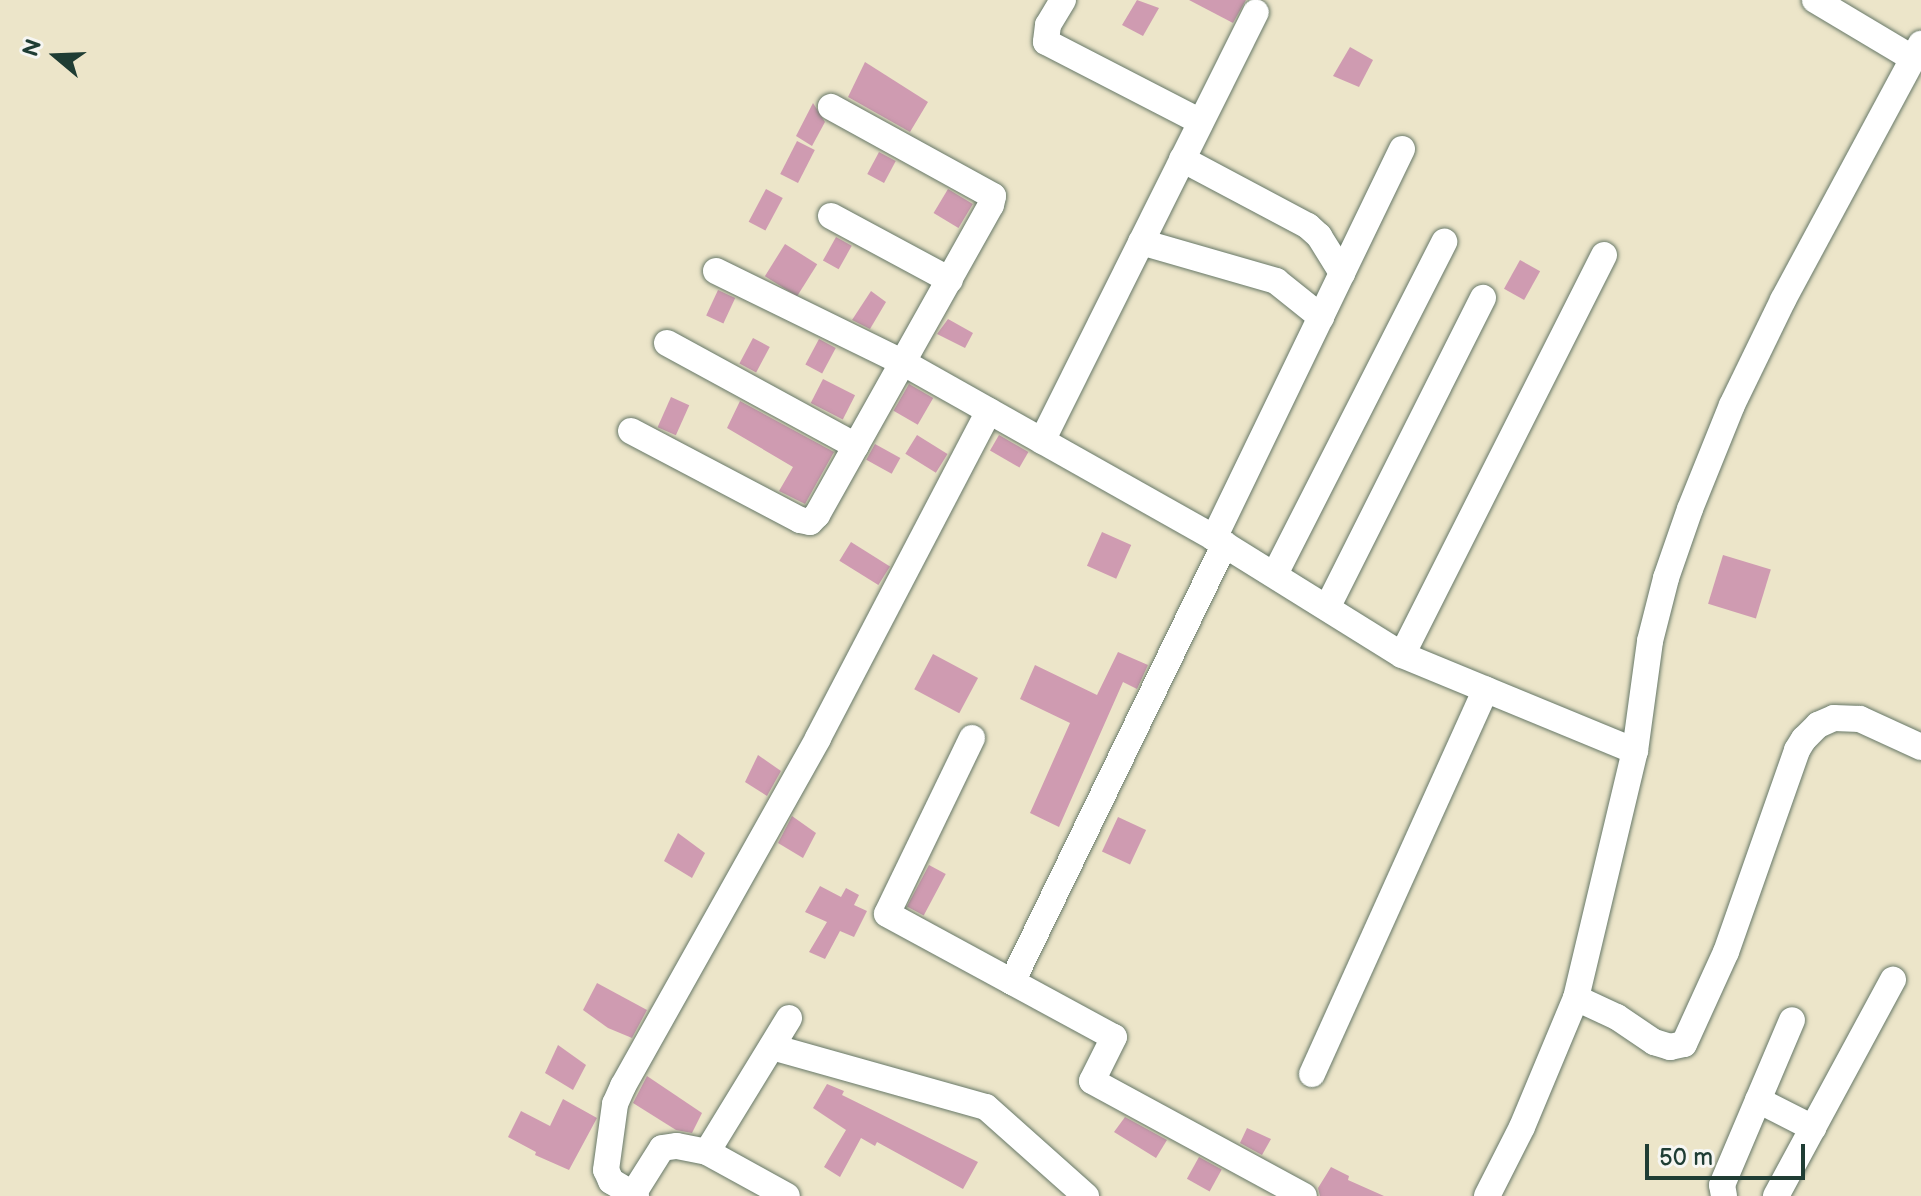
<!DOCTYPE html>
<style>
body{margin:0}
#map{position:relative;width:1921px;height:1196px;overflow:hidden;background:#ece5c9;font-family:"Balsamiq Sans",sans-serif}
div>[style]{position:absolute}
.building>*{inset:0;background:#cf9bb1;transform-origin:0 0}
.roads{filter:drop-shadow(0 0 2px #677868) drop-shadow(0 0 2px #677868)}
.minor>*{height:26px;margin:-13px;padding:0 13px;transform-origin:13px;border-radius:13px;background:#fff}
span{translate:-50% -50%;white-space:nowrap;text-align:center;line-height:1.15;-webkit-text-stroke:7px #f6f6f2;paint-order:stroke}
.north{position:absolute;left:16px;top:16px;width:80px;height:80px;-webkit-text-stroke:6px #f6f6f2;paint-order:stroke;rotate:289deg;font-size:22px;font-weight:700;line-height:32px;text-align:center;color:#1f3d34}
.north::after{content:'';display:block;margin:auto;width:28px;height:36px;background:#1f3d34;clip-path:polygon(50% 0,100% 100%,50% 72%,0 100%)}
.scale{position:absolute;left:1645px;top:1144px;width:160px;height:36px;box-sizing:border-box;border:4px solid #1f3d34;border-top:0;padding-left:10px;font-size:24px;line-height:28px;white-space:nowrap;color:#1f3d34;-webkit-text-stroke:6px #f6f6f2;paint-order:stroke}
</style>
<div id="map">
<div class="building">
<i style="clip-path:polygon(1137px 0,1159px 8px,1143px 36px,1122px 25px)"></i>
<i style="clip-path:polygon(1189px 0,1246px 0,1233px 23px)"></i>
<i style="clip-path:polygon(1350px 47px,1373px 60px,1359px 87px,1333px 76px)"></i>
<i style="clip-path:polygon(865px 62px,928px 102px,910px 132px,848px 97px)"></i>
<i style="clip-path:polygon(813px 103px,825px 122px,812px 146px,796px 136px)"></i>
<i style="left:797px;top:141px;width:20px;height:37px;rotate:27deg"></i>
<i style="left:879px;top:152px;width:19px;height:25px;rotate:28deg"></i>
<i style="left:766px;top:189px;width:19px;height:37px;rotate:28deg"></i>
<i style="left:948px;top:189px;width:29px;height:28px;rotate:31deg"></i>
<i style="left:836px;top:237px;width:18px;height:27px;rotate:29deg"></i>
<i style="left:785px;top:244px;width:38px;height:38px;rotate:32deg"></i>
<i style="left:1520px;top:260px;width:23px;height:33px;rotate:29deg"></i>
<i style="left:718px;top:290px;width:19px;height:28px;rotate:25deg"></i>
<i style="clip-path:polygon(871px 291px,886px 302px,870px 329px,852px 320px)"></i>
<i style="clip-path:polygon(948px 319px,973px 333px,965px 348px,937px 334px)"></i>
<i style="left:753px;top:338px;width:19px;height:29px;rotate:28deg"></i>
<i style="left:819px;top:339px;width:19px;height:29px;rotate:28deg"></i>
<i style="left:823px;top:379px;width:36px;height:27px;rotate:27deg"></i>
<i style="left:909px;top:384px;width:28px;height:31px;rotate:30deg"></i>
<i style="left:671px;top:397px;width:20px;height:33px;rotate:24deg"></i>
<i style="clip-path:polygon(740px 401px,834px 452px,805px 504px,779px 491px,793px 467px,727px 428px)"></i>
<i style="left:917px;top:435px;width:36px;height:22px;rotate:32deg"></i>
<i style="left:999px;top:435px;width:34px;height:18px;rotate:30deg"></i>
<i style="left:875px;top:444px;width:29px;height:18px;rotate:29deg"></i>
<i style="left:1102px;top:532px;width:32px;height:37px;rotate:24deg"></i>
<i style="left:851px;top:542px;width:46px;height:22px;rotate:32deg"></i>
<i style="left:1723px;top:555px;width:50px;height:51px;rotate:17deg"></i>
<i style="clip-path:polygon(1118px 652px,1148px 665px,1137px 689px,1123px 682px,1059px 827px,1030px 813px,1070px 723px,1020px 699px,1035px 665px,1097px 695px)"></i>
<i style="left:933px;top:654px;width:51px;height:40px;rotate:28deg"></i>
<i style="clip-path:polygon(758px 755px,781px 771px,767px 796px,745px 782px)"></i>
<i style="clip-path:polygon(792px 816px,816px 833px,803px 858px,778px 843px)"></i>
<i style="left:1118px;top:817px;width:31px;height:38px;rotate:25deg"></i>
<i style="clip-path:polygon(678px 833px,705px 853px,692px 878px,664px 861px)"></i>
<i style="left:929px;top:865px;width:19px;height:47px;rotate:28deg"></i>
<i style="clip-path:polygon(820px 886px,841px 897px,846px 888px,859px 895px,854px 905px,867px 911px,854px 937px,840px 931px,825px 959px,809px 952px,827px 922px,805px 912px)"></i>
<i style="clip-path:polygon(597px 983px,647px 1010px,632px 1038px,608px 1028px,583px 1010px)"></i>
<i style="clip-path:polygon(558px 1045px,586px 1065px,573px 1090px,545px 1073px)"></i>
<i style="clip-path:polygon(647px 1076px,702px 1113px,692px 1133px,676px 1130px,633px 1103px)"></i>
<i style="clip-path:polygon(827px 1084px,844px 1091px,842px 1095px,978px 1162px,963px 1189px,877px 1142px,875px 1146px,861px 1138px,840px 1177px,824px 1167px,846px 1130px,813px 1108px)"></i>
<i style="clip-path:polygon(563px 1099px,597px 1118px,569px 1170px,535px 1155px,536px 1152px,508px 1137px,521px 1111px,550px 1126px)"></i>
<i style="clip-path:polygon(1125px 1117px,1167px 1140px,1156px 1158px,1114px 1132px)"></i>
<i style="clip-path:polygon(1247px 1128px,1271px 1139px,1262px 1155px,1240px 1143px)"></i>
<i style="left:1199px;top:1157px;width:26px;height:25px;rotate:29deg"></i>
<i style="clip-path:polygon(1331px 1167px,1349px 1176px,1348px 1180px,1384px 1196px,1320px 1196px,1318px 1188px)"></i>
</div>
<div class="roads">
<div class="minor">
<i style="left:1063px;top:0;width:29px;rotate:121deg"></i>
<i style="left:1048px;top:25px;width:17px;rotate:97deg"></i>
<i style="left:1046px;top:42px;width:174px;rotate:27.3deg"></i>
<i style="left:1815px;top:0;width:115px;rotate:30.8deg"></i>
<i style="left:1182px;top:159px;width:143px;rotate:28deg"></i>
<i style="left:1308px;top:226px;width:15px;rotate:42deg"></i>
<i style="left:1319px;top:236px;width:44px;rotate:58.1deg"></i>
<i style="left:831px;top:216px;width:135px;rotate:28.3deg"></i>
<i style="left:1141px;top:242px;width:141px;rotate:16.1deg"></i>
<i style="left:1276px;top:281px;width:58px;rotate:38.7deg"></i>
<i style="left:716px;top:271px;width:209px;rotate:26.1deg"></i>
<i style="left:904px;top:363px;width:356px;rotate:29.4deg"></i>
<i style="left:1214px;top:538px;width:221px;rotate:31.9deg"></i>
<i style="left:1402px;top:655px;width:252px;rotate:22.4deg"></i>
<i style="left:667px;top:343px;width:215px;rotate:28.6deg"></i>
<i style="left:631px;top:431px;width:191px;rotate:27.8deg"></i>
<i style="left:800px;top:520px;width:10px;rotate:11deg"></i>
<i style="left:810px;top:522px;width:10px;rotate:-45deg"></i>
<i style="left:817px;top:515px;width:355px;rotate:-60.7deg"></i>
<i style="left:991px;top:205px;width:9px;rotate:-77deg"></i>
<i style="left:993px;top:196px;width:185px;rotate:-151.2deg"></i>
<i style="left:1042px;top:441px;width:479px;rotate:-63.5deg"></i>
<i style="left:1214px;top:538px;width:432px;rotate:-64.2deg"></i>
<i style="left:1275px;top:574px;width:373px;rotate:-63deg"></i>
<i style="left:1328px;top:606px;width:345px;rotate:-63.3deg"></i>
<i style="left:1402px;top:655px;width:448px;rotate:-63.2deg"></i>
<i style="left:972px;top:738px;width:195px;rotate:115.8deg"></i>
<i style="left:887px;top:914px;width:258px;rotate:28.5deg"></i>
<i style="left:1114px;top:1037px;width:49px;rotate:116.6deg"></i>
<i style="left:1092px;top:1081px;width:241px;rotate:28.5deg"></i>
<i style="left:1012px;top:982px;width:487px;rotate:-64.1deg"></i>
<i style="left:1576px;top:998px;width:45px;rotate:24.9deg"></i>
<i style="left:1617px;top:1017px;width:45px;rotate:34deg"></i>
<i style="left:1654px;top:1042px;width:17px;rotate:17deg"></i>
<i style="left:1670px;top:1047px;width:14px;rotate:-12deg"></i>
<i style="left:1684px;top:1044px;width:101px;rotate:-65.5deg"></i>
<i style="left:1726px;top:952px;width:214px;rotate:-70.6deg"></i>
<i style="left:1797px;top:750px;width:13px;rotate:-58deg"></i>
<i style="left:1804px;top:739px;width:20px;rotate:-45deg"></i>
<i style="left:1818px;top:725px;width:17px;rotate:-24deg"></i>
<i style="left:1834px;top:718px;width:26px;rotate:2deg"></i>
<i style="left:1860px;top:719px;width:67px;rotate:24.7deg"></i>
<i style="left:772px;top:1047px;width:222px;rotate:15.7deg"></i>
<i style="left:986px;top:1107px;width:134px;rotate:41.7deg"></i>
<i style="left:1312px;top:1074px;width:422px;rotate:-65.7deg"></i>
<i style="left:1758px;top:1100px;width:62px;rotate:27deg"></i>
<i style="left:707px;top:1152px;width:91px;rotate:28.8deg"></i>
<i style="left:633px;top:1194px;width:54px;rotate:-57.8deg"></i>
<i style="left:662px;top:1148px;width:15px;rotate:-8deg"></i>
<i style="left:677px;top:1146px;width:31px;rotate:11deg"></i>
<i style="left:707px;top:1152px;width:157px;rotate:-58.5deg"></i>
<i style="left:636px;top:1196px;width:29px;rotate:-149deg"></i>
<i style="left:611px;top:1181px;width:12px;rotate:-114deg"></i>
<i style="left:606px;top:1170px;width:67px;rotate:-82.2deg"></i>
<i style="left:615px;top:1104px;width:20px;rotate:-66deg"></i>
<i style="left:623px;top:1086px;width:399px;rotate:-60.7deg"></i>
<i style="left:818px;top:738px;width:369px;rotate:-62.4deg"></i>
<i style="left:1487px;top:1196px;width:77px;rotate:-63.1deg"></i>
<i style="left:1522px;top:1127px;width:140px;rotate:-67.3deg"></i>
<i style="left:1576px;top:998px;width:254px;rotate:-76.6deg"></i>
<i style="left:1635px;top:751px;width:111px;rotate:-82.2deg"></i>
<i style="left:1650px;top:641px;width:65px;rotate:-75.7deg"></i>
<i style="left:1666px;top:578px;width:73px;rotate:-70.8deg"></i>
<i style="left:1690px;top:509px;width:112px;rotate:-68deg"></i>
<i style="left:1732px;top:405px;width:117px;rotate:-64.1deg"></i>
<i style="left:1783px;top:300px;width:291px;rotate:-61.7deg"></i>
<i style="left:1724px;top:1196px;width:11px;rotate:-100deg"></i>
<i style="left:1722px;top:1185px;width:179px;rotate:-67deg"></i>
<i style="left:1776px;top:1196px;width:246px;rotate:-61.6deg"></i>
</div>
</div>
<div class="north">N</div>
<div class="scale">50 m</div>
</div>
